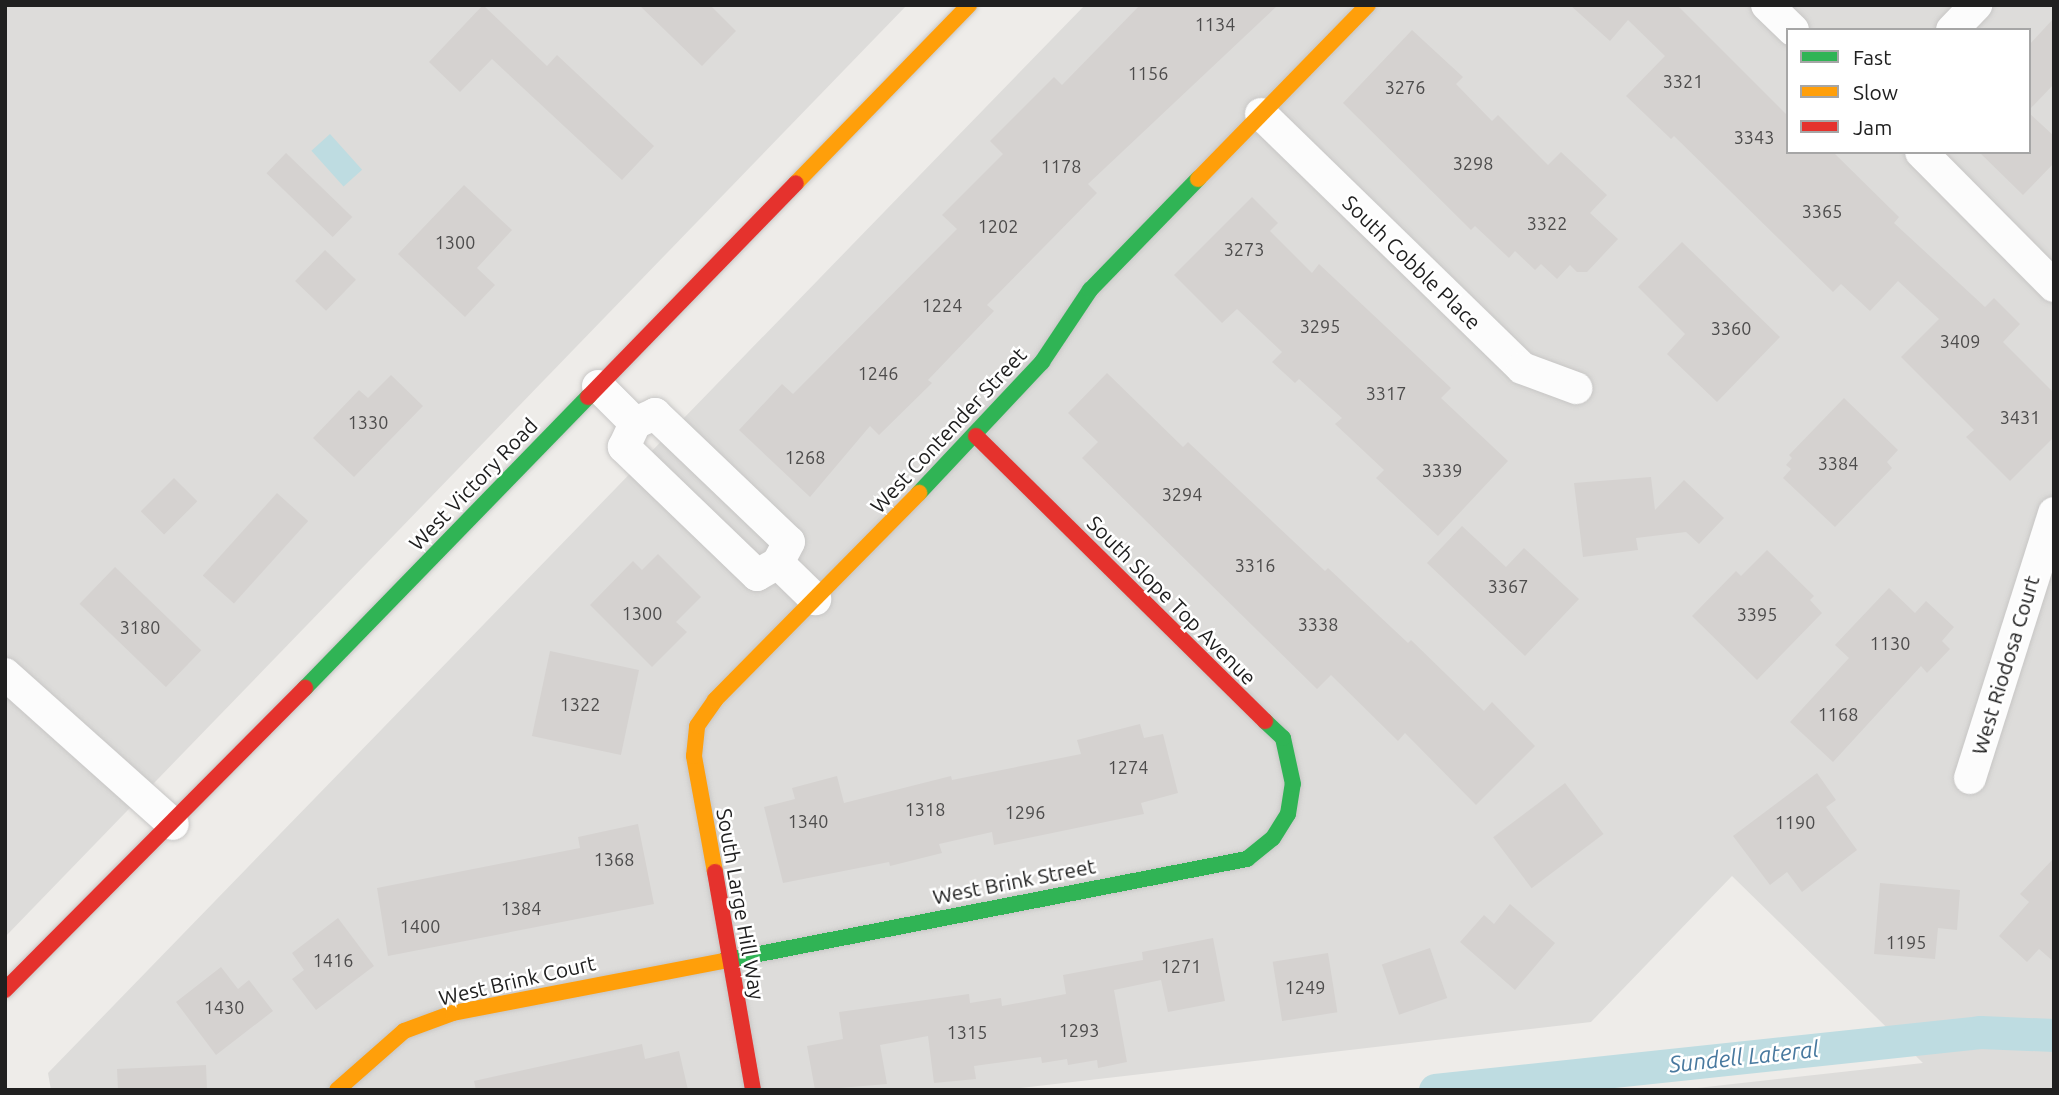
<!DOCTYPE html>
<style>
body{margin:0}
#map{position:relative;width:2059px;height:1095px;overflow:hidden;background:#eeece9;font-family:Ubuntu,sans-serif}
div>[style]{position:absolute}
.residential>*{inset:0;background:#dddcda}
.water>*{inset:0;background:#bedce1;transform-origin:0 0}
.canal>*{height:33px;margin:-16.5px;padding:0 16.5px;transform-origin:16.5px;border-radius:16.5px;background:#bedce1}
.building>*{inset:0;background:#d5d2d0;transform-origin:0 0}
.roads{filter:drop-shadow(0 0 2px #c7c6c5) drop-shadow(0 0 2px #c7c6c5)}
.street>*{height:32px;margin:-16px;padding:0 16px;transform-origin:16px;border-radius:16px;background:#fcfcfc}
.fast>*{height:16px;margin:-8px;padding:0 8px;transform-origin:8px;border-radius:8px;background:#30b455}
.slow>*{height:16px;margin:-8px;padding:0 8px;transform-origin:8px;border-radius:8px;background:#ff9f0a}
.jam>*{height:16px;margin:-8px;padding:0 8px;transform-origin:8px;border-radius:8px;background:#e5322d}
span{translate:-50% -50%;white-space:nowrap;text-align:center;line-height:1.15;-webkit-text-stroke:5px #fff;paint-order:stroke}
.number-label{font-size:18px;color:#4d4c4c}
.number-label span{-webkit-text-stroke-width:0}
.street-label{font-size:21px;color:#202020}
.water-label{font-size:23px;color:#48799f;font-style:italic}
.frame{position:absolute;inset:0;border:7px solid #202020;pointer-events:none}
.legend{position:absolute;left:1786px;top:28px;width:245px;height:126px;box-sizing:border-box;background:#fff;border:2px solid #a6a6a6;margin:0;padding:9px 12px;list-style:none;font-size:21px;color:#202020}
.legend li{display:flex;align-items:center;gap:14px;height:35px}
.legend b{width:35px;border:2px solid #a6a6a6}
</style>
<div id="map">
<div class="residential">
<i style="clip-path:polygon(5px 5px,907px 5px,5px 937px)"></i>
<i style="clip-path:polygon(evenodd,1085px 5px,2054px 5px,2054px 1090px,1679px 1090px,1923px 1063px,1732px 876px,1591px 1022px,1004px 1090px,51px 1090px,48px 1073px,1085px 5px,1788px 30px,2029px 30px,2029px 152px,1788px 152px,1788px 30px)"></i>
</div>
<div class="water">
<i style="left:330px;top:134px;width:48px;height:25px;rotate:48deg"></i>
</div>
<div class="canal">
<i style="left:1435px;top:1090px;width:548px;rotate:-6.07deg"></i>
<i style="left:1980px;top:1032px;width:74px;rotate:2.3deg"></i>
</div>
<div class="building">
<i style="clip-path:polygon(483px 5px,547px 66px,557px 55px,654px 146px,622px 180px,492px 59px,460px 92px,429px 62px)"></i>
<i style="clip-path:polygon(639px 5px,710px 5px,736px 31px,702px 66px)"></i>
<i style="clip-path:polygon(1140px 5px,1278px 5px,1088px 184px,1097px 193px,987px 305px,994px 311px,928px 380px,932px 383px,879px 435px,870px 426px,810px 497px,739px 430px,782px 384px,793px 394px,957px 229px,942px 215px,1003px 154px,990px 141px,1054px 77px,1062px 85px)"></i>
<i style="clip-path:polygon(1570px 5px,1677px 5px,1788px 116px,1788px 152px,1833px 152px,1899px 217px,1894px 223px,1985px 307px,1994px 298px,2020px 324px,2003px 342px,2054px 393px,2054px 437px,2010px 481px,1966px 437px,1974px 430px,1901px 357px,1939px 319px,1898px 281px,1870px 311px,1841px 284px,1833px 292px,1674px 136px,1671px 139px,1626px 96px,1665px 56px,1628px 20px,1610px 41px)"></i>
<i style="clip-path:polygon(2054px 18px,2054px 84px,2029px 110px,2029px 45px)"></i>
<i style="clip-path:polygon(1412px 30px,1463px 77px,1456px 84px,1492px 121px,1498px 115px,1548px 165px,1561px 152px,1607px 195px,1590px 213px,1618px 239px,1587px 272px,1577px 272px,1570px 265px,1557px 279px,1541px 264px,1535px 270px,1515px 251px,1509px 258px,1475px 226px,1471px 230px,1343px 103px)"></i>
<i style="clip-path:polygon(2029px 113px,2054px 136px,2054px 163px,2023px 195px,1979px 152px,2029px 152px)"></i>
<i style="left:286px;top:153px;width:92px;height:28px;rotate:44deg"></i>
<i style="clip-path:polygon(464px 185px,512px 230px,477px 268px,495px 285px,465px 317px,398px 254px)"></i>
<i style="clip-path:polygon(1252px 197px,1278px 223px,1270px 231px,1312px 273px,1319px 264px,1451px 388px,1441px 398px,1508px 461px,1438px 536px,1376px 478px,1384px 470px,1335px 424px,1342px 418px,1299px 379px,1295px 383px,1272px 362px,1282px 352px,1237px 309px,1222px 323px,1174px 275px)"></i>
<i style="clip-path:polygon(1682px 242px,1780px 337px,1717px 402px,1667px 354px,1685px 334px,1638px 287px)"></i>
<i style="left:325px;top:250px;width:43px;height:43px;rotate:44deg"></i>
<i style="clip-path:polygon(1107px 373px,1183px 447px,1188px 442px,1325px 571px,1328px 568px,1408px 643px,1411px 640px,1484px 711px,1492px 702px,1535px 746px,1476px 805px,1405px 733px,1398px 741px,1331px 675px,1317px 689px,1082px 458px,1098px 442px,1068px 413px)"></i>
<i style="clip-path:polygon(391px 375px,423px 406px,354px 477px,313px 438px,359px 390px,368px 398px)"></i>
<i style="clip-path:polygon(1844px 398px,1898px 450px,1887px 462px,1892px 468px,1835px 527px,1783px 478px,1791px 469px,1786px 465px,1792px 458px,1789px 455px)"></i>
<i style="clip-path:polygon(1651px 477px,1655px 510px,1684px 480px,1724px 518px,1699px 544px,1686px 532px,1636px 538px,1638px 550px,1583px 557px,1574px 483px)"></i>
<i style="left:174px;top:478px;width:33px;height:47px;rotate:45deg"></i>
<i style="left:277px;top:493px;width:42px;height:111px;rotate:42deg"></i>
<i style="clip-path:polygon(1462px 526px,1506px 567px,1524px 548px,1579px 599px,1525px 656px,1427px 563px)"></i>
<i style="clip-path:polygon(1767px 550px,1814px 596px,1810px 600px,1822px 613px,1757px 680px,1692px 616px,1736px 571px,1741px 576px)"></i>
<i style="clip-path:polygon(658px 554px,701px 597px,676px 622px,687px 632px,652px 667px,590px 605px,633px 561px,642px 570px)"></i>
<i style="left:115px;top:567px;width:120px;height:51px;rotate:44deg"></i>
<i style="clip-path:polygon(1889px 588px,1915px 613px,1926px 601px,1954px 627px,1942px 641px,1950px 649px,1927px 673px,1921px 666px,1833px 762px,1790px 722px,1849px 658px,1835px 645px)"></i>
<i style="left:550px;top:651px;width:91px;height:87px;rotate:12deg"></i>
<i style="clip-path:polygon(1140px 724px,1144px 738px,1163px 734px,1178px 793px,1141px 803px,1144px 814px,994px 845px,992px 832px,939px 844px,942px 853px,890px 866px,889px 862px,783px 883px,764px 807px,795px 799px,792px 788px,837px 776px,844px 803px,951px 776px,952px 780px,1081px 754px,1077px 740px)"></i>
<i style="clip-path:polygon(1817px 773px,1836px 800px,1826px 807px,1857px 850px,1802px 892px,1787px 872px,1770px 885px,1733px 836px)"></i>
<i style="left:1565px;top:783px;width:64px;height:90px;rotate:53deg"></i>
<i style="clip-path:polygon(638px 824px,654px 904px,388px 956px,377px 888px,580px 848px,578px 837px)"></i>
<i style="clip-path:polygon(2054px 858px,2054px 962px,2039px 949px,2027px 962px,1999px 936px,2029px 902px,2020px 894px)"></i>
<i style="clip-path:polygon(1880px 883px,1960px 890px,1957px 930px,1938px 928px,1935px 959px,1874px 954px)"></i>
<i style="clip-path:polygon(1510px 904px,1555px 943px,1515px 990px,1460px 942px,1484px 915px,1494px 924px)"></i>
<i style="clip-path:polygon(338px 918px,374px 966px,316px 1010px,292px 979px,304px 970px,292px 953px)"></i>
<i style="clip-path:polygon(1213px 938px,1225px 1001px,1168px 1012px,1161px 980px,1114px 990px,1127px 1062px,1098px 1068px,1097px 1060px,1068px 1065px,1067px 1059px,1042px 1063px,1041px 1057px,974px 1066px,976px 1079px,934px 1083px,928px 1036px,880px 1045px,887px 1084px,815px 1090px,807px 1046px,843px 1039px,839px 1012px,969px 994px,970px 1003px,1001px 998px,1002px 1006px,1066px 994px,1063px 975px,1143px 960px,1142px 952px)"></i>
<i style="left:1430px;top:948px;width:53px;height:51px;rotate:71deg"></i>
<i style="left:1328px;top:953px;width:60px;height:56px;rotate:81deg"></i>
<i style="clip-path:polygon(221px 967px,238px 989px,249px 980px,273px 1011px,216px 1055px,176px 1002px)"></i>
<i style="clip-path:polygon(642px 1044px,645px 1059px,679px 1051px,688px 1090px,476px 1090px,474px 1081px)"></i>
<i style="clip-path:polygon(206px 1065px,207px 1090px,118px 1090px,117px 1069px)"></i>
</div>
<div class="roads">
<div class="street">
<i style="left:1767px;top:5px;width:36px;rotate:44deg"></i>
<i style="left:1952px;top:30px;width:35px;rotate:-46deg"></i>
<i style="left:1261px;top:114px;width:364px;rotate:44.2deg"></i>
<i style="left:1522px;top:368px;width:58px;rotate:20.3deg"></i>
<i style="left:1921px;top:152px;width:189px;rotate:45.2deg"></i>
<i style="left:598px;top:386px;width:52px;rotate:45deg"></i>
<i style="left:655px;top:414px;width:185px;rotate:43.7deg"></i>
<i style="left:789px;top:542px;width:24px;rotate:118deg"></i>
<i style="left:778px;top:563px;width:24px;rotate:150deg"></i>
<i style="left:757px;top:575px;width:185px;rotate:-136.1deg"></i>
<i style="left:624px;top:447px;width:26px;rotate:-65deg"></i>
<i style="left:635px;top:423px;width:22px;rotate:-24deg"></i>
<i style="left:778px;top:563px;width:52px;rotate:44.2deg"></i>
<i style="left:5px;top:674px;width:225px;rotate:41.8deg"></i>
<i style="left:1970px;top:778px;width:278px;rotate:-72.4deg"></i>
</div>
<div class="fast">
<i style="left:919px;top:493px;width:180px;rotate:-46.8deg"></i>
<i style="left:1042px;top:362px;width:87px;rotate:-56.3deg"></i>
<i style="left:1090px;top:290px;width:155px;rotate:-45.8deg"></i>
<i style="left:305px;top:688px;width:406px;rotate:-45.8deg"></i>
<i style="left:723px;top:961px;width:534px;rotate:-11.02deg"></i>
<i style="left:1247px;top:859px;width:33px;rotate:-39deg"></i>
<i style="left:1273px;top:838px;width:28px;rotate:-58deg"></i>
<i style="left:1288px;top:814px;width:30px;rotate:-81deg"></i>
<i style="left:1293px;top:784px;width:47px;rotate:-102.3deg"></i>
<i style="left:1283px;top:738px;width:25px;rotate:-137deg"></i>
</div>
<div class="slow">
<i style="left:1198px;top:179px;width:243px;rotate:-45.7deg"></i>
<i style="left:796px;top:183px;width:248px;rotate:-45.8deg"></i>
<i style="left:715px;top:872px;width:118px;rotate:-100.3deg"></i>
<i style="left:694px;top:756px;width:30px;rotate:-84deg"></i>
<i style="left:697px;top:726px;width:32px;rotate:-55deg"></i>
<i style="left:715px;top:700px;width:291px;rotate:-45.4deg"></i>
<i style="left:337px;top:1090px;width:89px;rotate:-41.4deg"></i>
<i style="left:404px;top:1031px;width:52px;rotate:-20.2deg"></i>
<i style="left:453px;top:1013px;width:275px;rotate:-10.9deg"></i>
</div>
<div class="jam">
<i style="left:588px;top:397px;width:298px;rotate:-45.8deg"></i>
<i style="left:976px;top:436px;width:406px;rotate:44.6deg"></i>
<i style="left:715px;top:872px;width:221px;rotate:80.1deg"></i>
<i style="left:5px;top:990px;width:426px;rotate:-45.2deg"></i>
</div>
</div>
<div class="number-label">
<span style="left:1215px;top:24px">1134</span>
<span style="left:1148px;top:73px">1156</span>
<span style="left:1683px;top:81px">3321</span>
<span style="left:1405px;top:87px">3276</span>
<span style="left:1754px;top:137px">3343</span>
<span style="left:1473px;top:163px">3298</span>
<span style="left:1061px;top:166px">1178</span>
<span style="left:1822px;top:211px">3365</span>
<span style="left:1547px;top:223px">3322</span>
<span style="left:998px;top:226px">1202</span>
<span style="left:455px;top:242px">1300</span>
<span style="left:1244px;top:249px">3273</span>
<span style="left:942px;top:305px">1224</span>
<span style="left:1320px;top:326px">3295</span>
<span style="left:1731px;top:328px">3360</span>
<span style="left:1960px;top:341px">3409</span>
<span style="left:878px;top:373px">1246</span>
<span style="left:1386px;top:393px">3317</span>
<span style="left:2020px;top:417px">3431</span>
<span style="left:368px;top:422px">1330</span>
<span style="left:805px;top:457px">1268</span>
<span style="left:1838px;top:463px">3384</span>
<span style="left:1442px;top:470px">3339</span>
<span style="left:1182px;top:494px">3294</span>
<span style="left:1255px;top:565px">3316</span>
<span style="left:1508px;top:586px">3367</span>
<span style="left:642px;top:613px">1300</span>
<span style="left:1757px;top:614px">3395</span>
<span style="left:1318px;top:624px">3338</span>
<span style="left:140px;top:627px">3180</span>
<span style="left:1890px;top:643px">1130</span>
<span style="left:580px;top:704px">1322</span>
<span style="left:1838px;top:714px">1168</span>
<span style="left:1128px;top:767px">1274</span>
<span style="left:925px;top:809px">1318</span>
<span style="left:1025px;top:812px">1296</span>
<span style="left:808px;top:821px">1340</span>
<span style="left:1795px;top:822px">1190</span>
<span style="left:614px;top:859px">1368</span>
<span style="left:521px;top:908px">1384</span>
<span style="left:420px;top:926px">1400</span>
<span style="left:1906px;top:942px">1195</span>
<span style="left:333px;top:960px">1416</span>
<span style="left:1181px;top:966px">1271</span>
<span style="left:1305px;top:987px">1249</span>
<span style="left:224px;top:1007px">1430</span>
<span style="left:1079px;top:1030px">1293</span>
<span style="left:967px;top:1032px">1315</span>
</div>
<div class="street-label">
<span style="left:1412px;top:262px;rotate:44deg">South Cobble Place</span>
<span style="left:948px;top:430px;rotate:-47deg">West Contender Street</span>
<span style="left:473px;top:484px;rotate:-46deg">West Victory Road</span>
<span style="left:1172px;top:600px;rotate:45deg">South Slope Top Avenue</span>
<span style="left:2005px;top:665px;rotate:-73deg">West Riodosa Court</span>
<span style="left:1014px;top:881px;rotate:-11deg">West Brink Street</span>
<span style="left:741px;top:904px;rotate:80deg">South Large Hill Way</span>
<span style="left:517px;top:980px;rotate:-13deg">West Brink Court</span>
</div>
<div class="water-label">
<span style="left:1744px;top:1057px;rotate:-6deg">Sundell Lateral</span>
</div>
<div class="frame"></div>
<ul class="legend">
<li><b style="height:9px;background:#30b455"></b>Fast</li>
<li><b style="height:9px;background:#ff9f0a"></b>Slow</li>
<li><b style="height:9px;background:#e5322d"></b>Jam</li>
</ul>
</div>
